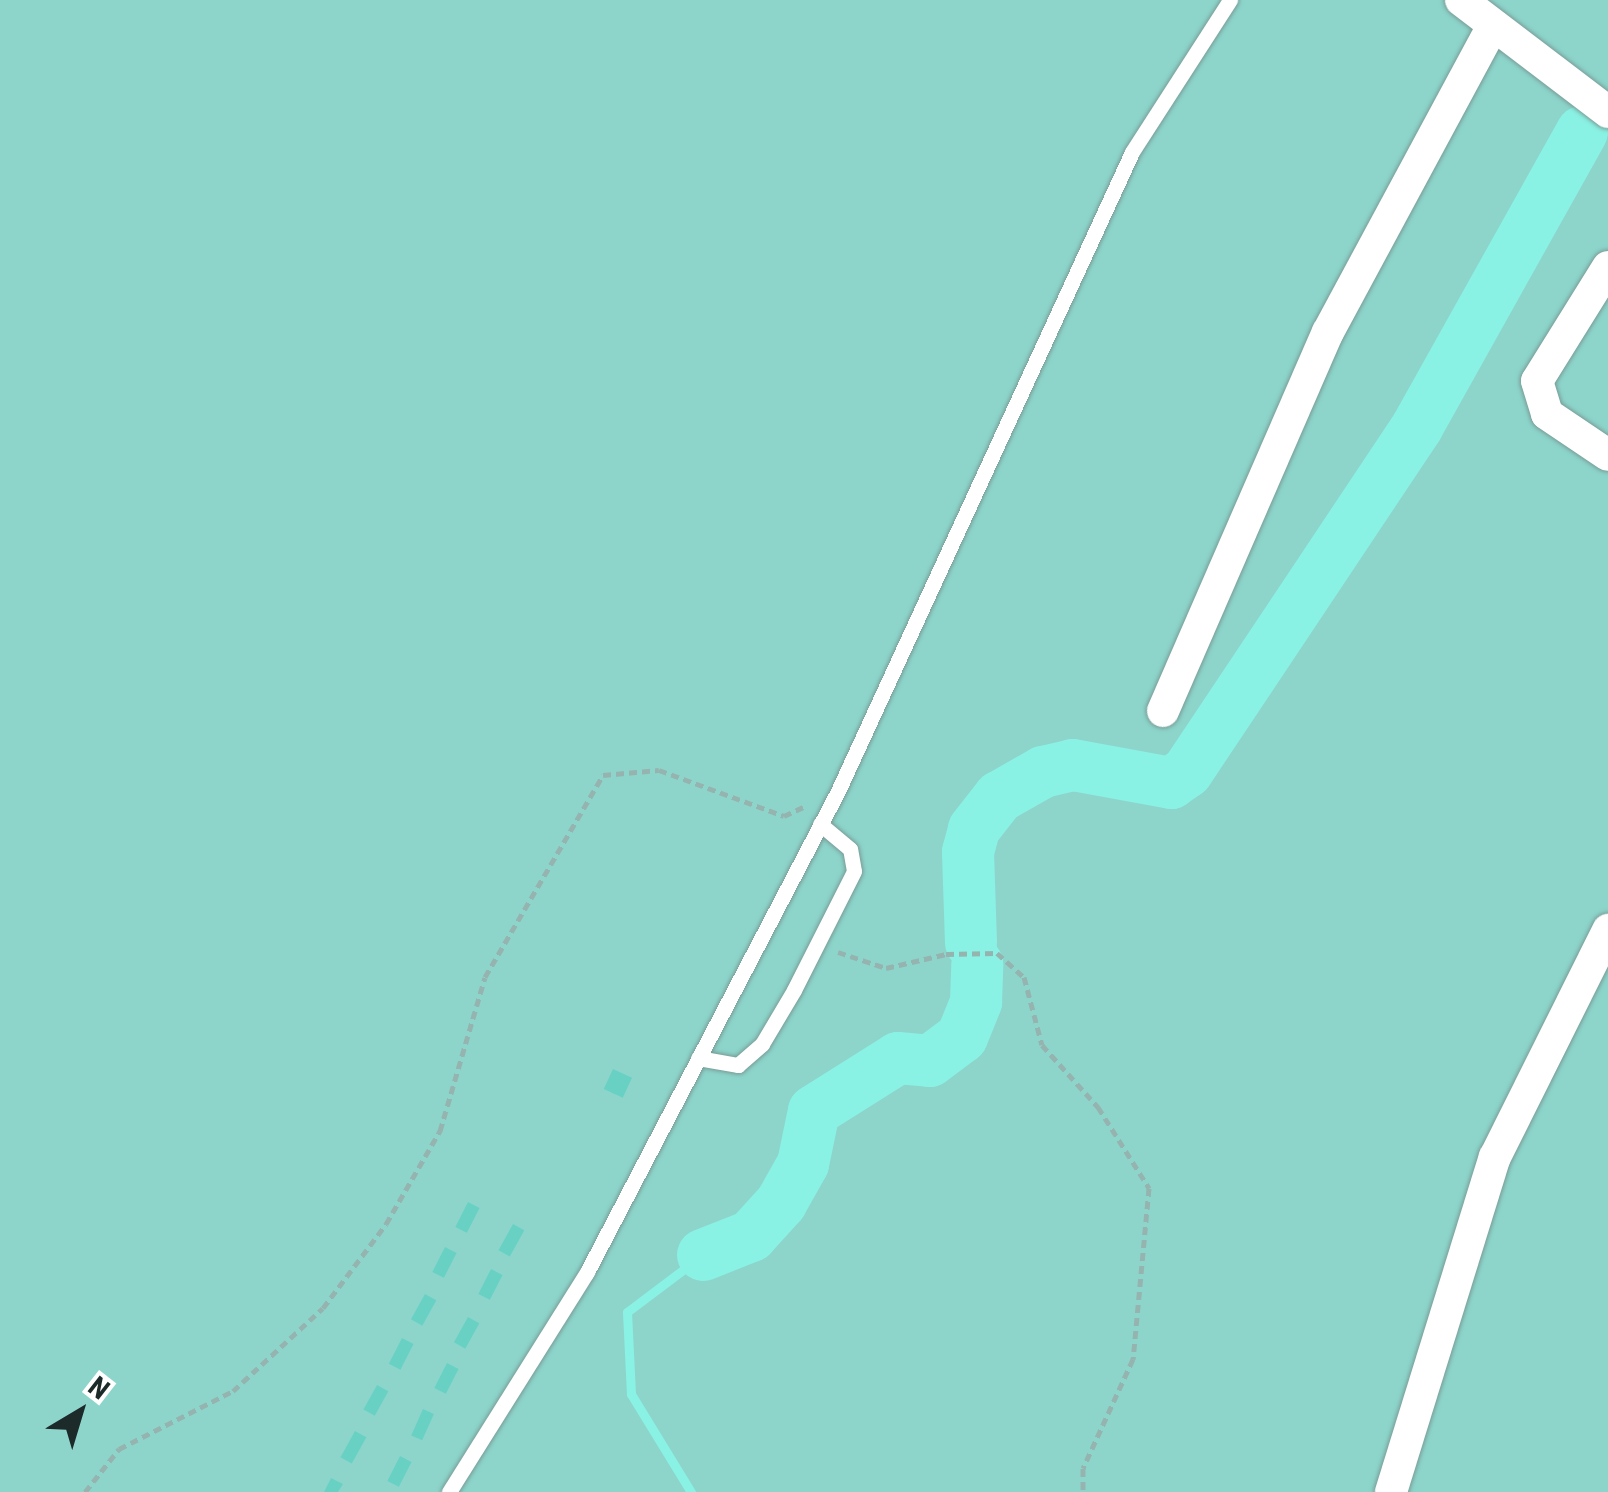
<!DOCTYPE html>
<style>
body{margin:0}
#map{position:relative;width:1608px;height:1492px;overflow:hidden;background:#d6fdf7;font-family:"Roboto Condensed",sans-serif}
div>[style]{position:absolute}
.green>*{inset:0;background:#8dd5cb;transform-origin:0 0}
.stream>*{height:9px;margin:-4.5px;padding:0 4.5px;transform-origin:4.5px;border-radius:4.5px;background:#8af2e4}
.river>*{height:52px;margin:-26px;padding:0 26px;transform-origin:26px;border-radius:26px;background:#8af2e4}
.building>*{inset:0;background:#68d1c4;transform-origin:0 0}
.path>*{height:5px;margin-top:-2.5px;transform-origin:0;background:repeating-linear-gradient(90deg,#95b4af 0 8px,transparent 0 13px)}
.roads{filter:drop-shadow(0 0 2px #789d97) drop-shadow(0 0 2px #789d97)}
.service>*{height:15px;margin:-7.5px;padding:0 7.5px;transform-origin:7.5px;border-radius:7.5px;background:#fff}
.minor>*{height:32px;margin:-16px;padding:0 16px;transform-origin:16px;border-radius:16px;background:#fff}
span{translate:-50% -50%;white-space:nowrap;text-align:center;line-height:1.15;-webkit-text-stroke:9px #fff;paint-order:stroke}
.north{position:absolute;left:30px;top:1362px;width:100px;height:100px;-webkit-text-stroke:8px #fff;paint-order:stroke;rotate:38deg;font-size:28px;font-weight:700;line-height:40px;text-align:center;color:#1c2b29}
.north::after{content:'';display:block;margin:auto;width:35px;height:45px;background:#1c2b29;clip-path:polygon(50% 0,100% 100%,50% 72%,0 100%)}
</style>
<div id="map">
<div class="green">
<i style="left:0;top:0;width:1608px;height:1492px"></i>
</div>
<div class="stream">
<i style="left:691px;top:1492px;width:115px;rotate:-121.5deg"></i>
<i style="left:631px;top:1394px;width:82px;rotate:-92.8deg"></i>
<i style="left:627px;top:1312px;width:81px;rotate:-37deg"></i>
</div>
<div class="river">
<i style="left:971px;top:943px;width:91px;rotate:-91.9deg"></i>
<i style="left:968px;top:852px;width:24px;rotate:-75deg"></i>
<i style="left:974px;top:829px;width:41px;rotate:-52deg"></i>
<i style="left:999px;top:797px;width:51px;rotate:-29.6deg"></i>
<i style="left:1043px;top:772px;width:31px;rotate:-13deg"></i>
<i style="left:1073px;top:765px;width:100px;rotate:10.4deg"></i>
<i style="left:1171px;top:783px;width:19px;rotate:-35deg"></i>
<i style="left:1187px;top:772px;width:415px;rotate:-56.3deg"></i>
<i style="left:1417px;top:427px;width:338px;rotate:-60.8deg"></i>
<i style="left:703px;top:1255px;width:52px;rotate:-21.6deg"></i>
<i style="left:751px;top:1236px;width:45px;rotate:-47.7deg"></i>
<i style="left:781px;top:1203px;width:45px;rotate:-60.6deg"></i>
<i style="left:803px;top:1164px;width:54px;rotate:-78.3deg"></i>
<i style="left:814px;top:1111px;width:99px;rotate:-32.2deg"></i>
<i style="left:898px;top:1058px;width:32px;rotate:5deg"></i>
<i style="left:930px;top:1061px;width:40px;rotate:-37deg"></i>
<i style="left:962px;top:1037px;width:38px;rotate:-68deg"></i>
<i style="left:976px;top:1002px;width:38px;rotate:-88deg"></i>
</div>
<div class="building">
<i style="left:613px;top:1069px;width:21px;height:22px;rotate:25deg"></i>
<i style="left:468px;top:1202px;width:13px;height:28px;rotate:27deg"></i>
<i style="left:513px;top:1224px;width:13px;height:30px;rotate:29deg"></i>
<i style="left:445px;top:1247px;width:13px;height:28px;rotate:27deg"></i>
<i style="left:491px;top:1269px;width:13px;height:28px;rotate:27deg"></i>
<i style="left:425px;top:1294px;width:13px;height:29px;rotate:29deg"></i>
<i style="left:468px;top:1317px;width:13px;height:29px;rotate:29deg"></i>
<i style="left:402px;top:1338px;width:13px;height:29px;rotate:27deg"></i>
<i style="left:447px;top:1363px;width:13px;height:28px;rotate:27deg"></i>
<i style="left:377px;top:1385px;width:13px;height:28px;rotate:29deg"></i>
<i style="left:423px;top:1409px;width:12px;height:29px;rotate:24deg"></i>
<i style="left:355px;top:1431px;width:13px;height:30px;rotate:29deg"></i>
<i style="left:400px;top:1456px;width:13px;height:28px;rotate:27deg"></i>
<i style="clip-path:polygon(331px 1478px,343px 1484px,338px 1492px,324px 1492px)"></i>
</div>
<div class="path">
<i style="left:838px;top:952px;width:51px;rotate:18.4deg"></i>
<i style="left:886px;top:968px;width:62px;rotate:-13.1deg"></i>
<i style="left:946px;top:954px;width:51px;rotate:-1.1deg"></i>
<i style="left:997px;top:953px;width:36px;rotate:42deg"></i>
<i style="left:1024px;top:977px;width:70px;rotate:75.2deg"></i>
<i style="left:1042px;top:1045px;width:84px;rotate:47.9deg"></i>
<i style="left:1098px;top:1107px;width:96px;rotate:57.8deg"></i>
<i style="left:1149px;top:1188px;width:172px;rotate:95.3deg"></i>
<i style="left:1133px;top:1359px;width:120px;rotate:114.6deg"></i>
<i style="left:1083px;top:1468px;width:24px;rotate:90deg"></i>
<i style="left:85px;top:1492px;width:55px;rotate:-51.7deg"></i>
<i style="left:119px;top:1449px;width:128px;rotate:-27deg"></i>
<i style="left:233px;top:1391px;width:122px;rotate:-42.7deg"></i>
<i style="left:323px;top:1308px;width:105px;rotate:-53.1deg"></i>
<i style="left:386px;top:1224px;width:108px;rotate:-59.9deg"></i>
<i style="left:440px;top:1131px;width:160px;rotate:-73.7deg"></i>
<i style="left:485px;top:977px;width:234px;rotate:-59.7deg"></i>
<i style="left:603px;top:775px;width:56px;rotate:-5.1deg"></i>
<i style="left:659px;top:770px;width:133px;rotate:20.2deg"></i>
<i style="left:784px;top:816px;width:21px;rotate:-25deg"></i>
</div>
<div class="roads">
<div class="service">
<i style="left:698px;top:1058px;width:41px;rotate:9.9deg"></i>
<i style="left:738px;top:1065px;width:32px;rotate:-41deg"></i>
<i style="left:762px;top:1044px;width:63px;rotate:-59.3deg"></i>
<i style="left:794px;top:990px;width:133px;rotate:-63.2deg"></i>
<i style="left:854px;top:871px;width:22px;rotate:-100deg"></i>
<i style="left:850px;top:849px;width:39px;rotate:-140deg"></i>
<i style="left:449px;top:1492px;width:260px;rotate:-57.9deg"></i>
<i style="left:587px;top:1272px;width:543px;rotate:-62.44deg"></i>
<i style="left:838px;top:791px;width:703px;rotate:-65.29deg"></i>
<i style="left:1132px;top:152px;width:181px;rotate:-57.2deg"></i>
</div>
<div class="minor">
<i style="left:1461px;top:0;width:185px;rotate:37.3deg"></i>
<i style="left:1608px;top:267px;width:134px;rotate:121.9deg"></i>
<i style="left:1537px;top:381px;width:34px;rotate:73deg"></i>
<i style="left:1547px;top:414px;width:73px;rotate:33.9deg"></i>
<i style="left:1163px;top:711px;width:413px;rotate:-66.5deg"></i>
<i style="left:1328px;top:332px;width:348px;rotate:-61.7deg"></i>
<i style="left:1391px;top:1492px;width:351px;rotate:-72.8deg"></i>
<i style="left:1495px;top:1157px;width:254px;rotate:-63.5deg"></i>
</div>
</div>
<div class="north">N</div>
</div>
